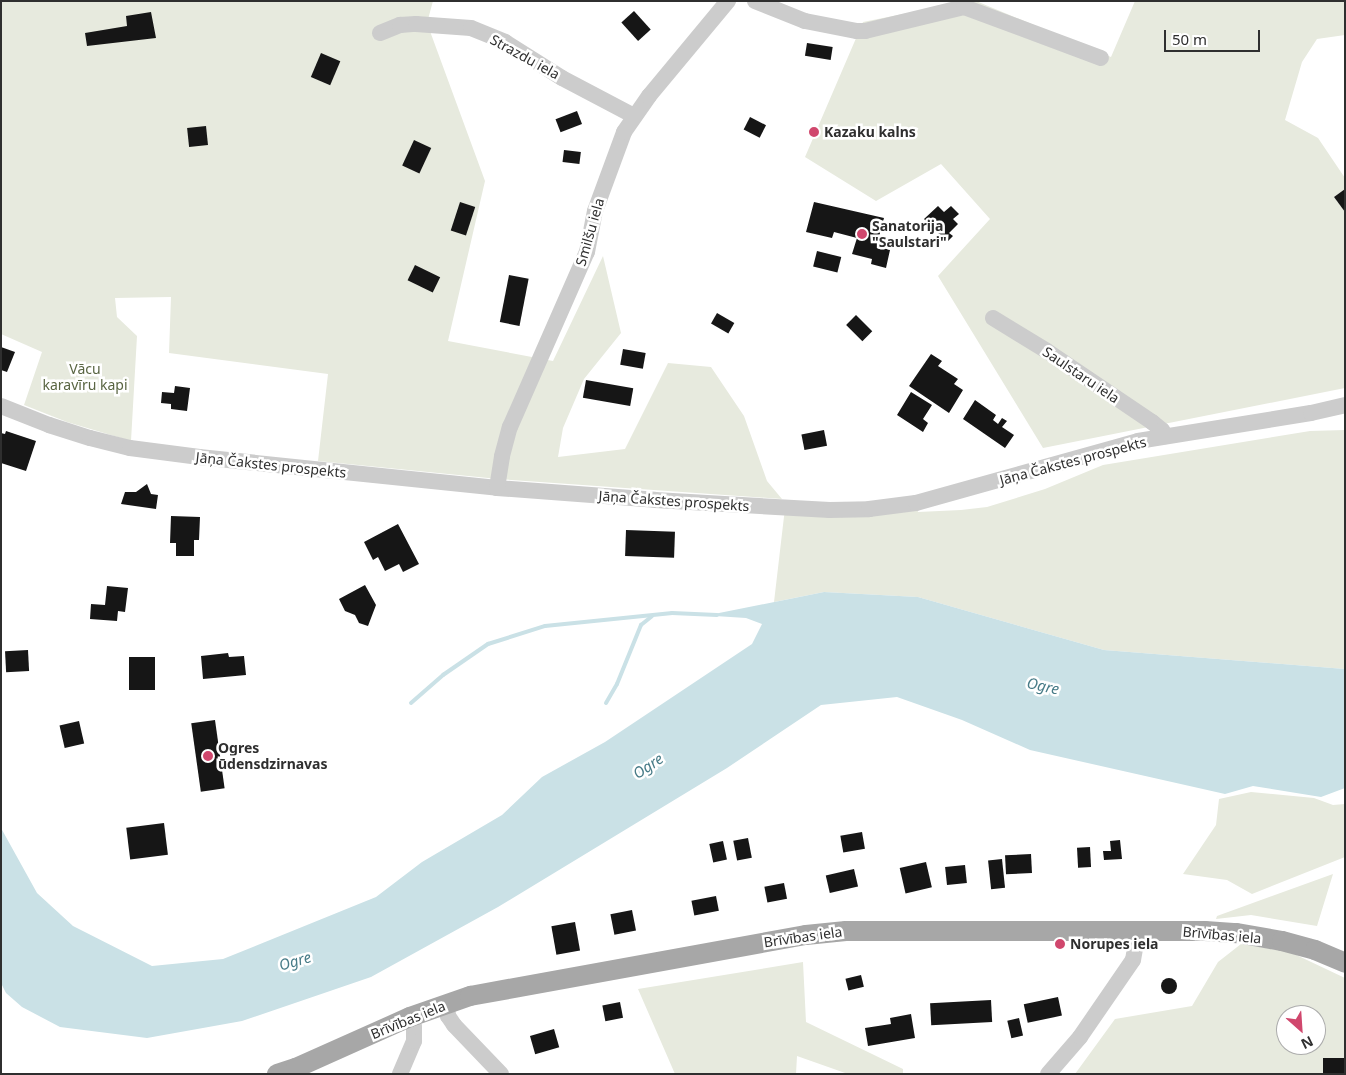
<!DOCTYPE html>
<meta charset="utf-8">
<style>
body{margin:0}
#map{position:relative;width:1346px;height:1075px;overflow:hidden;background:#fff;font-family:"Noto Sans",sans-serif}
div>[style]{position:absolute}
.green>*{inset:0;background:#e7eade}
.water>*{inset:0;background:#cae1e6}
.stream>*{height:4px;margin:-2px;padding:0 2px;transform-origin:2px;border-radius:2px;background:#cae1e6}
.building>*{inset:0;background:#161616;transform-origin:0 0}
.round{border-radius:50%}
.minor>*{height:16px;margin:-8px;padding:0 8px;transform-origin:8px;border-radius:8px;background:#ccc}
.major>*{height:20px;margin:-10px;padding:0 10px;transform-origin:10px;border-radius:10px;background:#a7a7a7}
.dots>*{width:14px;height:14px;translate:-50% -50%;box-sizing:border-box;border:2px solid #fff;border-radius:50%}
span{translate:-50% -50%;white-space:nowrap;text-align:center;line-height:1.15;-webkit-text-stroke:5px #fff;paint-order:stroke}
.street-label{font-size:14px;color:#2f2f2f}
.poi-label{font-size:14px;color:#2f2f2f;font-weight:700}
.left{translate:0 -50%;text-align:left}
.park-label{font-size:14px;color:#596542}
.water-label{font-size:15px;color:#477b87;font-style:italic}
.frame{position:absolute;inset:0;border:2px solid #2f2f2f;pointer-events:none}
.north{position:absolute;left:1276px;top:1005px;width:50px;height:50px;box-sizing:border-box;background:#fff;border:1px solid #acacac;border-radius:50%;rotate:154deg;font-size:14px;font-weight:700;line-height:20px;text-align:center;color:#2f2f2f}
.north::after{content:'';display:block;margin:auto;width:18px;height:22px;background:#d0476d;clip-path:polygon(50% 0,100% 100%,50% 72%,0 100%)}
.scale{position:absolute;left:1164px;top:30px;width:96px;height:22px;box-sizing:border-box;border:2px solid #2f2f2f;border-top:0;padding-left:6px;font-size:15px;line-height:18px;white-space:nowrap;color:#2f2f2f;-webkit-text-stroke:4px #fff;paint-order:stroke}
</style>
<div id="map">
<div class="green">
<i style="clip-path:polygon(1px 1px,433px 1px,427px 23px,485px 181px,448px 341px,553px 361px,603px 256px,621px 333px,584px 379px,563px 428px,558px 457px,625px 449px,668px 363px,711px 367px,744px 416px,767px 481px,782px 499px,498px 479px,318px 461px,328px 374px,169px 353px,171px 297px,115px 298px,117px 317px,137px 336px,131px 441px,67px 422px,24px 405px,42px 352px,1px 334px)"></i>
<i style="clip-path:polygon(968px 1px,976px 1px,1111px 57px,1135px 1px,1345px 1px,1345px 35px,1317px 39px,1302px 62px,1285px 120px,1318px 138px,1345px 178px,1345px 189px,1334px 197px,1345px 212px,1345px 388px,1043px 448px,938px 276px,990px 219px,941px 164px,876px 201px,805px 157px,863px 22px)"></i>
<i style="clip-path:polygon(1345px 430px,1345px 669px,1104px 650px,918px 597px,824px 592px,774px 602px,785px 508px,916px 503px,918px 512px,961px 510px,987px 507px,1045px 489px,1103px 465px,1310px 431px)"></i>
<i style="clip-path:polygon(1251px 792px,1314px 798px,1333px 805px,1345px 804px,1345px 857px,1252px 894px,1227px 880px,1183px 874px,1216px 825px,1219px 799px)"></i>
<i style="clip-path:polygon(1333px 874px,1317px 926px,1251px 915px,1216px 919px,1217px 916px)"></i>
<i style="clip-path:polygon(evenodd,1241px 944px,1290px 952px,1345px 978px,1345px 1074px,1075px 1074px,1115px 1019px,1192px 1006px,1218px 962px,1241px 944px,1286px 1015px,1316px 1015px,1316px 1045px,1286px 1045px,1286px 1015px)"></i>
<i style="clip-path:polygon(803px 962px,806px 1022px,903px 1069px,903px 1074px,848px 1074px,797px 1056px,796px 1074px,675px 1074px,638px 989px)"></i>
</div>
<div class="water">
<i style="clip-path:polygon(824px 592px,918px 597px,1104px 650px,1345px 669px,1345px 788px,1321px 797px,1253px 786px,1225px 794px,1030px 750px,962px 720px,897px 697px,821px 705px,727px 768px,498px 907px,371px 977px,242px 1021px,147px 1038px,60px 1027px,22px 1007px,6px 993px,1px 983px,1px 828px,37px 893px,73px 926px,152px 966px,223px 959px,376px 897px,422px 862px,502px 815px,542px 777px,605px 742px,752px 644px,762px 624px,746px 618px,715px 616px,714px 614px)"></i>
</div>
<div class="stream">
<i style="left:411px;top:703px;width:43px;rotate:-41.2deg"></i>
<i style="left:443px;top:675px;width:55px;rotate:-34.6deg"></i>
<i style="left:488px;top:644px;width:60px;rotate:-17.5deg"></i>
<i style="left:545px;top:626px;width:128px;rotate:-5.8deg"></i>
<i style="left:672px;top:613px;width:45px;rotate:2.5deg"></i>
<i style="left:606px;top:703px;width:22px;rotate:-60deg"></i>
<i style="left:617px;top:684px;width:64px;rotate:-67.9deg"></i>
<i style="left:641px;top:625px;width:14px;rotate:-39deg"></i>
</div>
<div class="building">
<i style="left:634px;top:11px;width:25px;height:17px;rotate:48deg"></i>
<i style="clip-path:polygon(151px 12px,156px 38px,87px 46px,85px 33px,127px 26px,126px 16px)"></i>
<i style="left:807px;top:43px;width:26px;height:13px;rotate:9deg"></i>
<i style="left:321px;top:53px;width:21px;height:26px;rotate:23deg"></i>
<i style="left:577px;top:111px;width:14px;height:23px;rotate:69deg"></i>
<i style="left:750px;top:117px;width:18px;height:14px;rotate:27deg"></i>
<i style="left:206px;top:126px;width:19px;height:19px;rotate:84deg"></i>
<i style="left:414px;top:140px;width:19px;height:28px;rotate:25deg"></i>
<i style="left:564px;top:150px;width:17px;height:12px;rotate:7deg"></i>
<i style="clip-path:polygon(1345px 189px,1345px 212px,1334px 197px)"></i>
<i style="left:460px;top:202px;width:16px;height:30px;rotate:18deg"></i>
<i style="clip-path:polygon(814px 202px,884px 218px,879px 237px,882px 237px,880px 247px,890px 250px,886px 268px,871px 264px,872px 259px,852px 254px,857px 238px,834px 232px,832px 238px,806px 232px)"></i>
<i style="clip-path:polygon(938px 206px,944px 212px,951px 206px,959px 214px,953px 219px,958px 224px,949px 233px,953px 236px,947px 242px,924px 219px)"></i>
<i style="left:817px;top:251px;width:25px;height:16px;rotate:14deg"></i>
<i style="left:415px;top:265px;width:28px;height:17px;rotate:26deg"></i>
<i style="left:509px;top:275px;width:20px;height:48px;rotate:11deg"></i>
<i style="left:717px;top:313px;width:20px;height:12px;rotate:30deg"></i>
<i style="left:856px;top:315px;width:23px;height:14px;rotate:45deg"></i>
<i style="clip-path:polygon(1px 347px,15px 352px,7px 372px,1px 370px)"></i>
<i style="left:623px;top:349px;width:23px;height:16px;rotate:10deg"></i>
<i style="clip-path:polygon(931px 354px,942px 361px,938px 366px,958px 379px,954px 384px,963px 390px,949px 413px,909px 386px)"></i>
<i style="left:586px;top:380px;width:48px;height:18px;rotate:10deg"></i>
<i style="clip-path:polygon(175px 386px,190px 388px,187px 411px,171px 409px,171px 404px,161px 403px,162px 392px,174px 393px)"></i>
<i style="clip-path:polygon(911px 392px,932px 405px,923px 419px,928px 423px,923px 432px,897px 415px)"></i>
<i style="clip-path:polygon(975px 400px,996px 415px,993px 420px,998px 424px,1002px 418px,1007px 421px,1002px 427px,1014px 435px,1005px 448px,963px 419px)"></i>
<i style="left:824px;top:430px;width:16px;height:23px;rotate:79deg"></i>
<i style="clip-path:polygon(6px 431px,36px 441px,26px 471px,1px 463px,1px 433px,5px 434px)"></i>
<i style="clip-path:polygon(147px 484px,151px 494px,158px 495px,156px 509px,121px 504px,125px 492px,136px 492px)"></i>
<i style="clip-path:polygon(171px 516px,200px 517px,199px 540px,194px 540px,194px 556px,176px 556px,176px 543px,170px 543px)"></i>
<i style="clip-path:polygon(398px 524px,419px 564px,403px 572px,399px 564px,385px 571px,378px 557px,373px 560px,364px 542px)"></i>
<i style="left:626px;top:530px;width:49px;height:26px;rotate:2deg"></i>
<i style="clip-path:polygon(365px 585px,376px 605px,368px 626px,359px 623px,355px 615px,345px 611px,339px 599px)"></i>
<i style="clip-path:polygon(107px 586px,128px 588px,125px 612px,118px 611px,117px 621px,90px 619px,91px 604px,105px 605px)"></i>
<i style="left:28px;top:650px;width:21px;height:23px;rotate:87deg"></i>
<i style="clip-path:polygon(228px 653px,229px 657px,244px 656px,246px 675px,203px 679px,201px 656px)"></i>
<i style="left:155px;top:657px;width:33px;height:26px;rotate:90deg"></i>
<i style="left:215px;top:720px;width:69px;height:24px;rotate:82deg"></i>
<i style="left:79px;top:721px;width:23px;height:20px;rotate:77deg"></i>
<i style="left:164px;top:823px;width:32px;height:38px;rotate:83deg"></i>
<i style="left:862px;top:832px;width:17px;height:22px;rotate:80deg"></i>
<i style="left:748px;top:838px;width:20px;height:15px;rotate:79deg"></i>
<i style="clip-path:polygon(1120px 840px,1122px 859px,1104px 860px,1103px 851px,1111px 851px,1110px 841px)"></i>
<i style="left:723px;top:841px;width:19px;height:14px;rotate:78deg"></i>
<i style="left:1090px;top:847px;width:20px;height:13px;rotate:87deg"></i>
<i style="left:1031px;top:854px;width:19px;height:26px;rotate:87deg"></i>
<i style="left:1002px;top:859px;width:29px;height:14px;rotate:84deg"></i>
<i style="left:926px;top:862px;width:26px;height:27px;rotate:77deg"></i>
<i style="left:965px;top:865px;width:18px;height:20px;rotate:84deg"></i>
<i style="left:854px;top:869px;width:18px;height:29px;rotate:77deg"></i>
<i style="left:784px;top:883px;width:16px;height:20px;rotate:79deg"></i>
<i style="left:716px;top:896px;width:15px;height:25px;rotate:79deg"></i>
<i style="left:632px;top:910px;width:21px;height:22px;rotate:79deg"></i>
<i style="left:575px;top:922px;width:29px;height:24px;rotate:80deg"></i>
<i style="left:861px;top:975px;width:12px;height:16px;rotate:76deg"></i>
<i class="round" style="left:1161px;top:978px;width:16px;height:16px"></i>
<i style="left:1058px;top:997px;width:19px;height:35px;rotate:78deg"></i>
<i style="left:991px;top:1000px;width:22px;height:61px;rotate:87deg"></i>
<i style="left:620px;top:1002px;width:16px;height:18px;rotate:79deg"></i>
<i style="clip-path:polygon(911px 1014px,915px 1038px,868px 1046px,865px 1028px,891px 1024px,890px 1018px)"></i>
<i style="left:1019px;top:1018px;width:18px;height:12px;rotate:77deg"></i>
<i style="left:554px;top:1029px;width:19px;height:25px;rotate:74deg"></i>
<i style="left:1345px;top:1058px;width:16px;height:22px;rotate:90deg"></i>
</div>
<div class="minor">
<i style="left:755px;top:1px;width:54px;rotate:21.8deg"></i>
<i style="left:805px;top:21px;width:53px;rotate:10.9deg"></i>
<i style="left:857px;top:31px;width:8px"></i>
<i style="left:865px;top:31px;width:102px;rotate:-13.6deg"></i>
<i style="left:964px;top:7px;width:146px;rotate:20.4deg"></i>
<i style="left:380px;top:33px;width:22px;rotate:-22deg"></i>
<i style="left:400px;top:25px;width:16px;rotate:-4deg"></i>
<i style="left:416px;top:24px;width:55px;rotate:4.2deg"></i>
<i style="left:471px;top:28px;width:37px;rotate:22deg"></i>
<i style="left:505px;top:42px;width:67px;rotate:32.3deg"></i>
<i style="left:562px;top:78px;width:81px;rotate:27.8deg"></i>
<i style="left:993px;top:318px;width:63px;rotate:31.4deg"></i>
<i style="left:1047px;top:351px;width:127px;rotate:34.1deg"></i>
<i style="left:1152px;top:422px;width:13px;rotate:39deg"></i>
<i style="left:1162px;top:430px;width:7px;rotate:63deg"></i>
<i style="left:1px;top:406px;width:52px;rotate:21.6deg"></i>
<i style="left:49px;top:425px;width:43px;rotate:17.6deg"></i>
<i style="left:90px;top:438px;width:41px;rotate:14deg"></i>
<i style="left:130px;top:448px;width:70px;rotate:7.4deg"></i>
<i style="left:199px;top:457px;width:300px;rotate:5.9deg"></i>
<i style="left:497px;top:488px;width:158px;rotate:4.3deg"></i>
<i style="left:655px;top:500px;width:175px;rotate:3.3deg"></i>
<i style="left:830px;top:510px;width:39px;rotate:-1deg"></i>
<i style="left:869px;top:509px;width:47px;rotate:-7.3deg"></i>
<i style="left:916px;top:503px;width:230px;rotate:-15.6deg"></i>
<i style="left:1138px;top:441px;width:175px;rotate:-9.2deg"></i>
<i style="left:1311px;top:413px;width:35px;rotate:-13deg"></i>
<i style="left:497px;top:488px;width:32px;rotate:-81deg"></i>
<i style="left:502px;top:456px;width:30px;rotate:-75deg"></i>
<i style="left:510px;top:427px;width:191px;rotate:-66.3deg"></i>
<i style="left:587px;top:252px;width:42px;rotate:-79deg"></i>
<i style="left:595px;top:211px;width:84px;rotate:-69.8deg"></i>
<i style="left:624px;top:132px;width:44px;rotate:-55.2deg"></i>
<i style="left:649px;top:96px;width:124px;rotate:-50.3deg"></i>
<i style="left:447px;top:1003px;width:13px;rotate:86deg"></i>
<i style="left:448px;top:1016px;width:11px;rotate:56deg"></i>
<i style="left:454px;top:1025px;width:68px;rotate:46.2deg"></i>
<i style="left:400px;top:1074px;width:36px;rotate:-67deg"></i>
<i style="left:414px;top:1041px;width:14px;rotate:-90deg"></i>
<i style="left:414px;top:1027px;width:11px;rotate:-112deg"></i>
<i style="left:1048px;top:1074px;width:49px;rotate:-49.1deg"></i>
<i style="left:1080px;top:1037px;width:93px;rotate:-55.5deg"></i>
<i style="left:1133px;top:960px;width:29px;rotate:-80deg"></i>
</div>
<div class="major">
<i style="left:277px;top:1074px;width:20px;rotate:-18deg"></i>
<i style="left:296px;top:1068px;width:125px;rotate:-24.1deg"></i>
<i style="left:410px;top:1017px;width:64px;rotate:-19.3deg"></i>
<i style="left:470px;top:996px;width:341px;rotate:-10.3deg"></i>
<i style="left:806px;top:935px;width:40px;rotate:-5.7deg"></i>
<i style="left:846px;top:931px;width:359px"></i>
<i style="left:1205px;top:931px;width:32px;rotate:4deg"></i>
<i style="left:1237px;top:933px;width:46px;rotate:10.1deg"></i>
<i style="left:1282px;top:941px;width:34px;rotate:15deg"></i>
<i style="left:1315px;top:950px;width:33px;rotate:23deg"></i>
</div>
<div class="dots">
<i style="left:814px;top:132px;background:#d0476d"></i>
<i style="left:862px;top:234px;background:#d0476d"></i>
<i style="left:208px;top:756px;background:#d0476d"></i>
<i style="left:1060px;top:944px;background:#d0476d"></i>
</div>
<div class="street-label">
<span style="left:525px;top:57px;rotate:29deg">Strazdu iela</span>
<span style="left:590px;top:232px;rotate:-74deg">Smilšu iela</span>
<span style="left:1081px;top:375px;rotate:34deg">Saulstaru iela</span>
<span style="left:1073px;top:461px;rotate:-15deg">Jāņa Čakstes prospekts</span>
<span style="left:271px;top:465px;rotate:6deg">Jāņa Čakstes prospekts</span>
<span style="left:674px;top:501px;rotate:4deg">Jāņa Čakstes prospekts</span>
<span style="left:1222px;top:935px;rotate:5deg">Brīvības iela</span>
<span style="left:803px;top:937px;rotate:-8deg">Brīvības iela</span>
<span style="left:408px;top:1020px;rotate:-22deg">Brīvības iela</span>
</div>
<div class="poi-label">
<span class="left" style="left:824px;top:132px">Kazaku kalns</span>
<span class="left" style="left:872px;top:234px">Sanatorija<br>"Saulstari"</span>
<span class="left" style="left:218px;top:756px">Ogres<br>ūdensdzirnavas</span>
<span class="left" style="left:1070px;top:944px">Norupes iela</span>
</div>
<div class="park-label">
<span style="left:85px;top:377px">Vācu<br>karavīru kapi</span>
</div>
<div class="water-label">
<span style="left:1043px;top:686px;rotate:12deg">Ogre</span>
<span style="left:648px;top:766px;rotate:-34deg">Ogre</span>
<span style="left:295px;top:961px;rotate:-16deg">Ogre</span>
</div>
<div class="frame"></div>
<div class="north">N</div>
<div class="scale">50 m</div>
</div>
